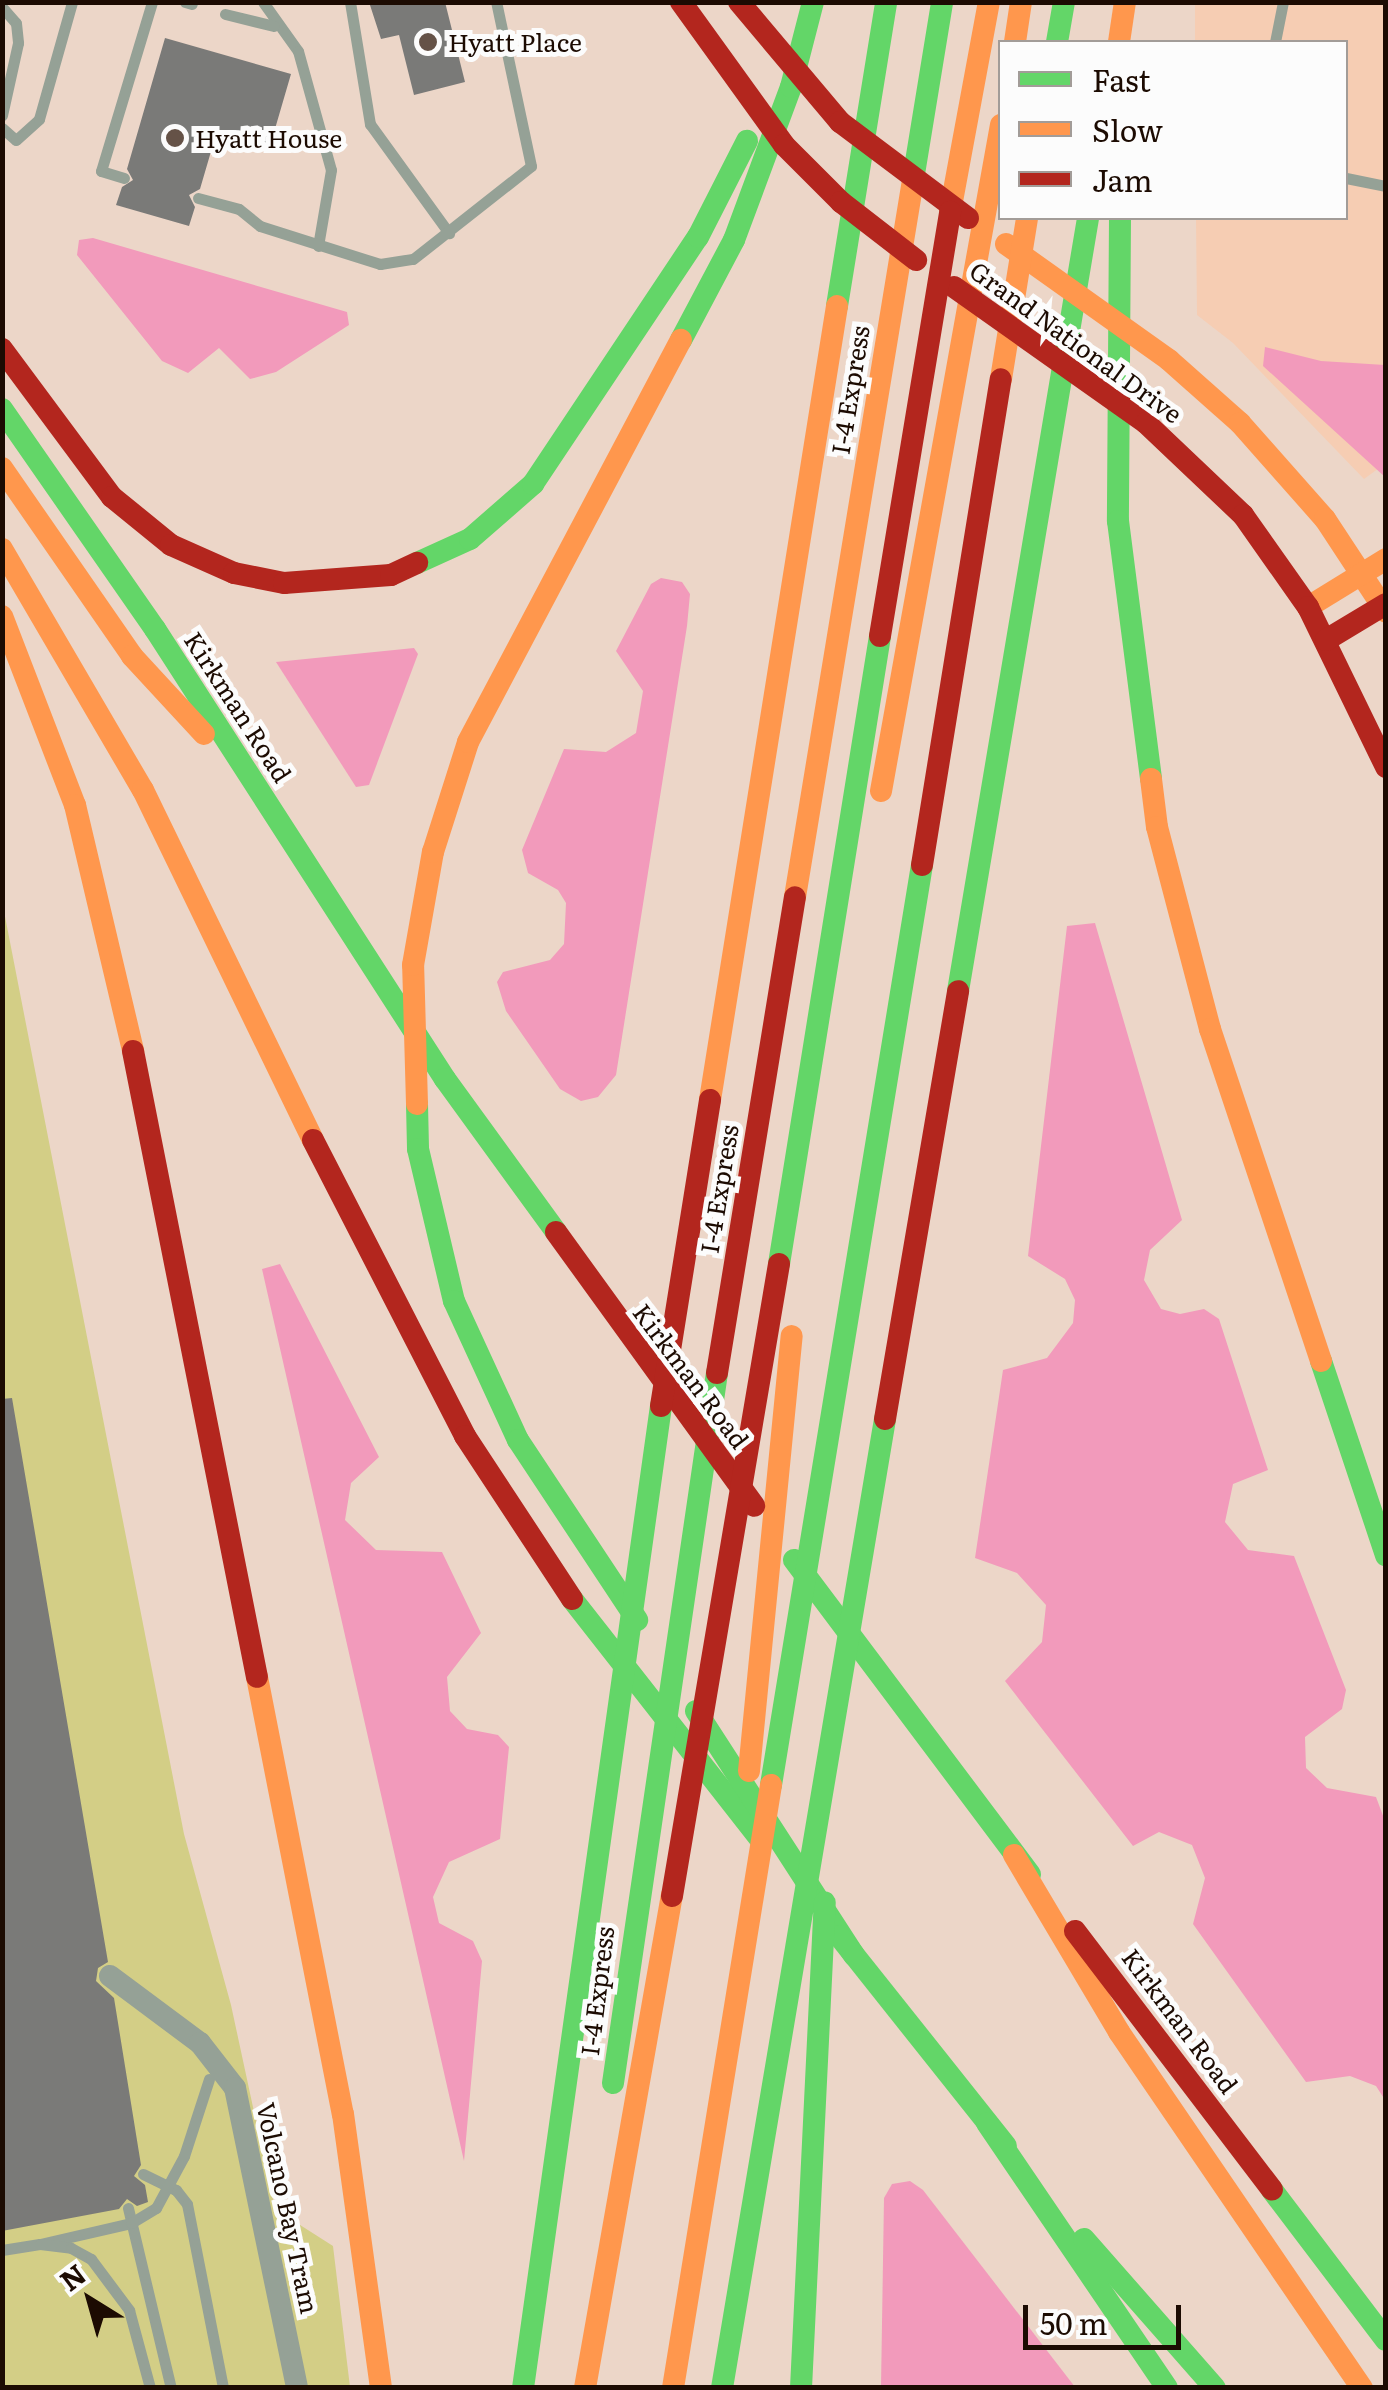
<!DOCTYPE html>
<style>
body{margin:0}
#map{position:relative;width:1388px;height:2390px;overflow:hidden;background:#ecd6c8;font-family:Literata,serif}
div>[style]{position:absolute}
.built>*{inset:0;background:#f6cdb3}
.green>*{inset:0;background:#d3ce86}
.water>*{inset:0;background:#f29abb}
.building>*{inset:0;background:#7a7a78}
.lane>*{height:11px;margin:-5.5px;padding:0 5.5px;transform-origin:5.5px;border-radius:5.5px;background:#95a196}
.street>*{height:22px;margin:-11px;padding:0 11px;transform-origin:11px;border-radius:11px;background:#95a196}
.fast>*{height:22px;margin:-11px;padding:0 11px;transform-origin:11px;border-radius:11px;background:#63d668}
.slow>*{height:22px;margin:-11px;padding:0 11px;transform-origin:11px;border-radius:11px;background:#ff974d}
.jam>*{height:22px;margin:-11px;padding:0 11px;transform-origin:11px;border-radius:11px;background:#b3261e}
.dots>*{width:28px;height:28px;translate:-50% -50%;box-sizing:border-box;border:5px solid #fcfcfc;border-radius:50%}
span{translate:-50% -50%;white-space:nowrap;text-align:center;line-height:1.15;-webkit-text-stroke:10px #fcfcfc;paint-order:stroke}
.poi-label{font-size:25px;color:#1c0b02}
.left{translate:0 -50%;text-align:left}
.street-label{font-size:25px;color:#1c0b02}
.frame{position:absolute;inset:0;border:5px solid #1c0b02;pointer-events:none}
.legend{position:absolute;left:998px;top:40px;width:350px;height:180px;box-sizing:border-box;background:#fcfcfc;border:2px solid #a29c98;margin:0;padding:12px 18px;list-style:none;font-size:30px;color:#1c0b02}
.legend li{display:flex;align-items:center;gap:20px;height:50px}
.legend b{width:50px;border:2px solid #a29c98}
.north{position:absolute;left:40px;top:2250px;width:100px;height:100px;-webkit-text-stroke:8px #fcfcfc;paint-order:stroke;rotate:323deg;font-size:28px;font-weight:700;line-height:40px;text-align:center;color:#1c0b02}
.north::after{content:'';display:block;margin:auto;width:35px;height:45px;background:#1c0b02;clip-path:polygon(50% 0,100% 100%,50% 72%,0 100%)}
.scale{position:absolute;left:1023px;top:2305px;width:158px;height:45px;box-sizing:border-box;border:5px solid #1c0b02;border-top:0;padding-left:12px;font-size:30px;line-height:35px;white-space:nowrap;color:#1c0b02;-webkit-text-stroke:8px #fcfcfc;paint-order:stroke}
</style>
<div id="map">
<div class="built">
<i style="clip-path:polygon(1195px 3px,1385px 3px,1386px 463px,1364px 479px,1233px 343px,1197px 315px,1196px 218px,1346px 218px,1346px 42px,1195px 42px)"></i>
</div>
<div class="green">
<i style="clip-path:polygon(2px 901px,184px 1834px,231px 2005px,275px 2209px,333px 2246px,350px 2387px,3px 2387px)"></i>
</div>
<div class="water">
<i style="clip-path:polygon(93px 238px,347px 312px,349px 325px,276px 372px,250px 379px,219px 348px,188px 373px,162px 361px,77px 255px,79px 240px)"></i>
<i style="clip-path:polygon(1265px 347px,1321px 361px,1385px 365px,1385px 477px,1263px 366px)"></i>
<i style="clip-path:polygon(661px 578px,682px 582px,690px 594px,687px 626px,616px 1075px,598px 1097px,581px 1101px,560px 1089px,506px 1011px,497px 982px,503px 972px,550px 960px,564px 944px,566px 903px,558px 890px,528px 873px,522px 850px,564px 749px,606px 752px,636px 733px,643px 691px,616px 651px,651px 584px)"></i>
<i style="clip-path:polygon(414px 648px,418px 654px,369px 785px,356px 787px,276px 662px)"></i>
<i style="clip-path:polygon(1095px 923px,1182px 1220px,1150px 1250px,1144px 1280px,1161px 1309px,1180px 1314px,1204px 1309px,1219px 1319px,1268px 1470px,1233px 1484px,1225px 1522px,1248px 1550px,1294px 1556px,1346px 1690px,1342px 1709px,1305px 1737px,1306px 1768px,1327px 1788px,1376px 1797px,1385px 1821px,1385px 2100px,1376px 2086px,1350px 2076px,1306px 2082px,1193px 1924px,1205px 1878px,1192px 1845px,1159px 1832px,1133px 1846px,1005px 1681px,1042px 1642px,1046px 1605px,1017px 1573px,975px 1558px,1003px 1370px,1047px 1358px,1073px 1323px,1075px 1300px,1065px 1279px,1028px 1256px,1067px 926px)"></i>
<i style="clip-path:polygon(280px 1264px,379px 1457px,351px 1483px,345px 1520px,376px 1550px,442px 1552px,481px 1633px,447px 1677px,450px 1711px,467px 1729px,498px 1735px,509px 1747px,500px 1839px,449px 1862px,433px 1897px,439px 1923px,473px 1941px,482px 1961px,464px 2161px,262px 1269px)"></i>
<i style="clip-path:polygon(910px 2181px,923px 2190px,1075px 2387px,881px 2387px,884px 2198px,892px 2184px)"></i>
</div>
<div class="building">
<i style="clip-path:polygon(369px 2px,445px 2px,465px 82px,414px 95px,399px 35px,381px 39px)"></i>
<i style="clip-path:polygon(165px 38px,291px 74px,270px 146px,217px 131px,200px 189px,189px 195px,195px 207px,189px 226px,116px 205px,122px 187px,133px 180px,127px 169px)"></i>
<i style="clip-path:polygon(12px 1398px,108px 1962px,98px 1968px,96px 1981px,114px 1998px,141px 2165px,134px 2176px,145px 2185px,148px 2202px,137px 2206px,127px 2199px,119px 2209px,2px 2231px,2px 1399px)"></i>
</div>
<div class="lane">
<i style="left:185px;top:2px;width:7px;rotate:16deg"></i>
<i style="left:263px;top:2px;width:60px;rotate:54.5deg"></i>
<i style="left:298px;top:51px;width:123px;rotate:74.5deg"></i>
<i style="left:331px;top:170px;width:77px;rotate:99.7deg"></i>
<i style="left:350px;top:2px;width:124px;rotate:80.7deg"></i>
<i style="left:370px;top:124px;width:135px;rotate:54.1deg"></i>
<i style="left:2px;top:7px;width:21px;rotate:49deg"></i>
<i style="left:16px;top:23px;width:20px;rotate:84deg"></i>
<i style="left:18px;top:43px;width:74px;rotate:102.5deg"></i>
<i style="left:225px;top:14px;width:50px;rotate:13.8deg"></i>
<i style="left:1275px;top:42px;width:41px;rotate:-78.7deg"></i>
<i style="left:2px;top:128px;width:18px;rotate:41deg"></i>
<i style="left:16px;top:140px;width:31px;rotate:-42deg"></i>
<i style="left:39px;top:119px;width:122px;rotate:-74.2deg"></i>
<i style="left:124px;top:178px;width:24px;rotate:-163deg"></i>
<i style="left:101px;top:171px;width:177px;rotate:-73.2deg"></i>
<i style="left:1346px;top:178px;width:41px;rotate:11.3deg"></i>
<i style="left:198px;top:198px;width:42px;rotate:15deg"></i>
<i style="left:239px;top:209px;width:27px;rotate:39deg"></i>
<i style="left:260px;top:226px;width:126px;rotate:17.6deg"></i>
<i style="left:380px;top:264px;width:33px;rotate:-9deg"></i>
<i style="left:413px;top:259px;width:150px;rotate:-38.2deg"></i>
<i style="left:531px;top:166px;width:168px;rotate:-102deg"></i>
<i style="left:143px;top:2174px;width:37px;rotate:26deg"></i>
<i style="left:176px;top:2190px;width:18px;rotate:52deg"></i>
<i style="left:187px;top:2204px;width:187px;rotate:78.9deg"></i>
<i style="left:128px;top:2208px;width:185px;rotate:76.6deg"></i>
<i style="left:40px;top:2244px;width:93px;rotate:-13deg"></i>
<i style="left:131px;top:2223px;width:29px;rotate:-31deg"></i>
<i style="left:156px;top:2208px;width:59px;rotate:-61.7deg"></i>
<i style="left:184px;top:2156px;width:81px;rotate:-72deg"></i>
<i style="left:2px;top:2250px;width:38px;rotate:-9deg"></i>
<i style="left:40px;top:2244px;width:31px;rotate:7deg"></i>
<i style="left:71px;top:2248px;width:23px;rotate:29deg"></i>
<i style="left:91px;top:2259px;width:64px;rotate:53.3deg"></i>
<i style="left:129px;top:2310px;width:81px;rotate:74.9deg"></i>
</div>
<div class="street">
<i style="left:110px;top:1976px;width:112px;rotate:36.7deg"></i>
<i style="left:200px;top:2043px;width:57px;rotate:52.1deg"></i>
<i style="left:235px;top:2088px;width:306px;rotate:78.3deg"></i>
</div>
<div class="fast">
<i style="left:1057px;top:42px;width:41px;rotate:-80.1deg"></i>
<i style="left:913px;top:180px;width:180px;rotate:-80.7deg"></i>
<i style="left:1120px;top:218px;width:303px;rotate:90.4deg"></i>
<i style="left:1118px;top:521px;width:260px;rotate:82.7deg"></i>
<i style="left:837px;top:306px;width:308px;rotate:-80.8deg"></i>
<i style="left:681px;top:340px;width:113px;rotate:-62.1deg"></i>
<i style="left:734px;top:240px;width:163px;rotate:-69.6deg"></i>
<i style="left:791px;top:87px;width:88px;rotate:-75.5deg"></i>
<i style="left:2px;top:409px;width:268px;rotate:55.2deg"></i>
<i style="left:155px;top:629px;width:535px;rotate:57.2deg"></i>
<i style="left:445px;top:1079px;width:189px;rotate:54deg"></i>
<i style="left:417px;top:563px;width:58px;rotate:-24.4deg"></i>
<i style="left:470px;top:539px;width:84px;rotate:-41.1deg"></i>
<i style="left:533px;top:484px;width:297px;rotate:-56.3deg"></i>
<i style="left:698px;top:237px;width:108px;rotate:-63deg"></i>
<i style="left:958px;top:991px;width:784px;rotate:-80.45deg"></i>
<i style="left:417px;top:1104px;width:45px;rotate:88.7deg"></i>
<i style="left:418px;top:1149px;width:156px;rotate:76.7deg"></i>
<i style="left:454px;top:1301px;width:153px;rotate:65.3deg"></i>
<i style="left:518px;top:1440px;width:216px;rotate:56.5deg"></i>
<i style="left:779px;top:1264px;width:636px;rotate:-80.86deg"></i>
<i style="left:1321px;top:1361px;width:205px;rotate:71.5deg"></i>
<i style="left:794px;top:1560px;width:393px;rotate:53.1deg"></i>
<i style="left:572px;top:1599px;width:308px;rotate:51.9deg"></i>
<i style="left:696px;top:1711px;width:291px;rotate:57.1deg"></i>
<i style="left:771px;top:1785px;width:932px;rotate:-80.68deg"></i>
<i style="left:839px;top:1936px;width:268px;rotate:51.5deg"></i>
<i style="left:613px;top:2083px;width:718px;rotate:-81.67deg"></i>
<i style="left:987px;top:2123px;width:320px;rotate:55.8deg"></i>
<i style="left:1272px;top:2190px;width:188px;rotate:52.8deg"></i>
<i style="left:1084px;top:2239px;width:198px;rotate:48.7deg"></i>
<i style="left:523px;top:2388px;width:992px;rotate:-82deg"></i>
<i style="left:722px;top:2388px;width:983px;rotate:-80.45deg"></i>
<i style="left:801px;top:2388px;width:486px;rotate:-87.2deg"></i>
</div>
<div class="slow">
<i style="left:1015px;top:42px;width:40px;rotate:-81.5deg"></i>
<i style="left:1119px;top:42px;width:40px;rotate:-81.5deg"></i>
<i style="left:950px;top:212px;width:214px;rotate:-79.5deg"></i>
<i style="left:1006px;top:244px;width:200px;rotate:35.4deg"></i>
<i style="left:1169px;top:360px;width:95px;rotate:41.6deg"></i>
<i style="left:1240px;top:423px;width:128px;rotate:48.5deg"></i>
<i style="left:1325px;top:519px;width:111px;rotate:56.7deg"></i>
<i style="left:1001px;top:379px;width:163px;rotate:-80.8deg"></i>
<i style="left:2px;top:468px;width:229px;rotate:55.3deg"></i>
<i style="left:132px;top:656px;width:106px;rotate:47.3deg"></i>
<i style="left:2px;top:549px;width:279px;rotate:59.7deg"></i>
<i style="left:143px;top:790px;width:389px;rotate:64.1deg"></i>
<i style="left:1308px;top:607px;width:92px;rotate:-31.6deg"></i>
<i style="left:2px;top:616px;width:203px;rotate:68.9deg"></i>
<i style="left:75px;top:805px;width:253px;rotate:76.7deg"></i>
<i style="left:1151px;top:779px;width:48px;rotate:82.9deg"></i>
<i style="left:1157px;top:827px;width:209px;rotate:75.3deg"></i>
<i style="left:1210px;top:1029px;width:350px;rotate:71.5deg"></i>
<i style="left:881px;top:791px;width:677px;rotate:-79.79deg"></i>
<i style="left:795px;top:897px;width:727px;rotate:-80.65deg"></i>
<i style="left:710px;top:1100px;width:804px;rotate:-80.91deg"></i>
<i style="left:417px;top:1104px;width:139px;rotate:-91.6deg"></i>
<i style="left:413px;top:965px;width:115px;rotate:-80deg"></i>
<i style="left:433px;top:852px;width:115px;rotate:-72.3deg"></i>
<i style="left:468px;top:742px;width:455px;rotate:-62.1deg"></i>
<i style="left:257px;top:1677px;width:445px;rotate:78.9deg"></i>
<i style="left:343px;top:2114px;width:277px;rotate:82.1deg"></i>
<i style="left:749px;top:1771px;width:437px;rotate:-84.4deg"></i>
<i style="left:1014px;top:1855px;width:206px;rotate:59.3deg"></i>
<i style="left:1119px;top:2032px;width:431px;rotate:55.7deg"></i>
<i style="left:585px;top:2388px;width:500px;rotate:-80deg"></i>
<i style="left:673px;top:2388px;width:611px;rotate:-80.77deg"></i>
</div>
<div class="jam">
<i style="left:681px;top:2px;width:176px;rotate:54.2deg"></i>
<i style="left:784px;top:145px;width:81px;rotate:45deg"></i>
<i style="left:841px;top:202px;width:95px;rotate:37.7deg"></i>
<i style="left:739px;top:2px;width:157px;rotate:49.9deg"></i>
<i style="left:840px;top:122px;width:160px;rotate:36.9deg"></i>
<i style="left:954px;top:287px;width:235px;rotate:35.3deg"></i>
<i style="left:1146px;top:423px;width:134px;rotate:43.5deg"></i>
<i style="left:1243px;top:515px;width:113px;rotate:54.8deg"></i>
<i style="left:1308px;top:607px;width:178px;rotate:64deg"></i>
<i style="left:2px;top:349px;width:184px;rotate:53.4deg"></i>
<i style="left:112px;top:497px;width:76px;rotate:39.1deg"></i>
<i style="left:171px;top:545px;width:69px;rotate:24deg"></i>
<i style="left:234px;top:573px;width:51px;rotate:11.3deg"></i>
<i style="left:284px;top:583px;width:107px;rotate:-4.3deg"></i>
<i style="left:391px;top:575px;width:29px;rotate:-25deg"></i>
<i style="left:880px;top:636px;width:430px;rotate:-80.6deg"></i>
<i style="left:1326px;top:640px;width:70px;rotate:-31deg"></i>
<i style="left:922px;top:865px;width:492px;rotate:-80.8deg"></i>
<i style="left:133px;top:1051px;width:638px;rotate:78.8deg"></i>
<i style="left:313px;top:1140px;width:333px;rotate:62.8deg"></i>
<i style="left:465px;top:1436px;width:195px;rotate:56.7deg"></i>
<i style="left:556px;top:1232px;width:338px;rotate:54.1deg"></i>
<i style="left:717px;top:1373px;width:482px;rotate:-80.7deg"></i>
<i style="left:661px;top:1406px;width:310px;rotate:-80.9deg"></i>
<i style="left:885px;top:1419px;width:434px;rotate:-80.3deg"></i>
<i style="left:672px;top:1896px;width:641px;rotate:-80.39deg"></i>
<i style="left:1075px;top:1931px;width:325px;rotate:52.7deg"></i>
</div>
<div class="dots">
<i style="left:428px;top:42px;background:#655247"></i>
<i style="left:175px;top:138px;background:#655247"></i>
</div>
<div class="poi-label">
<span class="left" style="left:448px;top:42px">Hyatt Place</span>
<span class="left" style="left:195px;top:138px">Hyatt House</span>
</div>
<div class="street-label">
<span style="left:1076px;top:342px;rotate:36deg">Grand National Drive</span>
<span style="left:850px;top:390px;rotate:-81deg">I-4 Express</span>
<span style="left:238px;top:707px;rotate:57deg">Kirkman Road</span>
<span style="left:719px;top:1189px;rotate:-81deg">I-4 Express</span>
<span style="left:691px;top:1376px;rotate:53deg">Kirkman Road</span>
<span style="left:597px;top:1991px;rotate:-83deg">I-4 Express</span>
<span style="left:1180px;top:2021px;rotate:53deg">Kirkman Road</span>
<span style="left:288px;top:2208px;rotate:78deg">Volcano Bay Tram</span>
</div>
<div class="frame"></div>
<ul class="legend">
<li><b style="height:12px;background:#63d668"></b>Fast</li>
<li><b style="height:12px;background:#ff974d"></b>Slow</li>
<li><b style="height:12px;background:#b3261e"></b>Jam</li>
</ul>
<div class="north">N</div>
<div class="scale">50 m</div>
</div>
